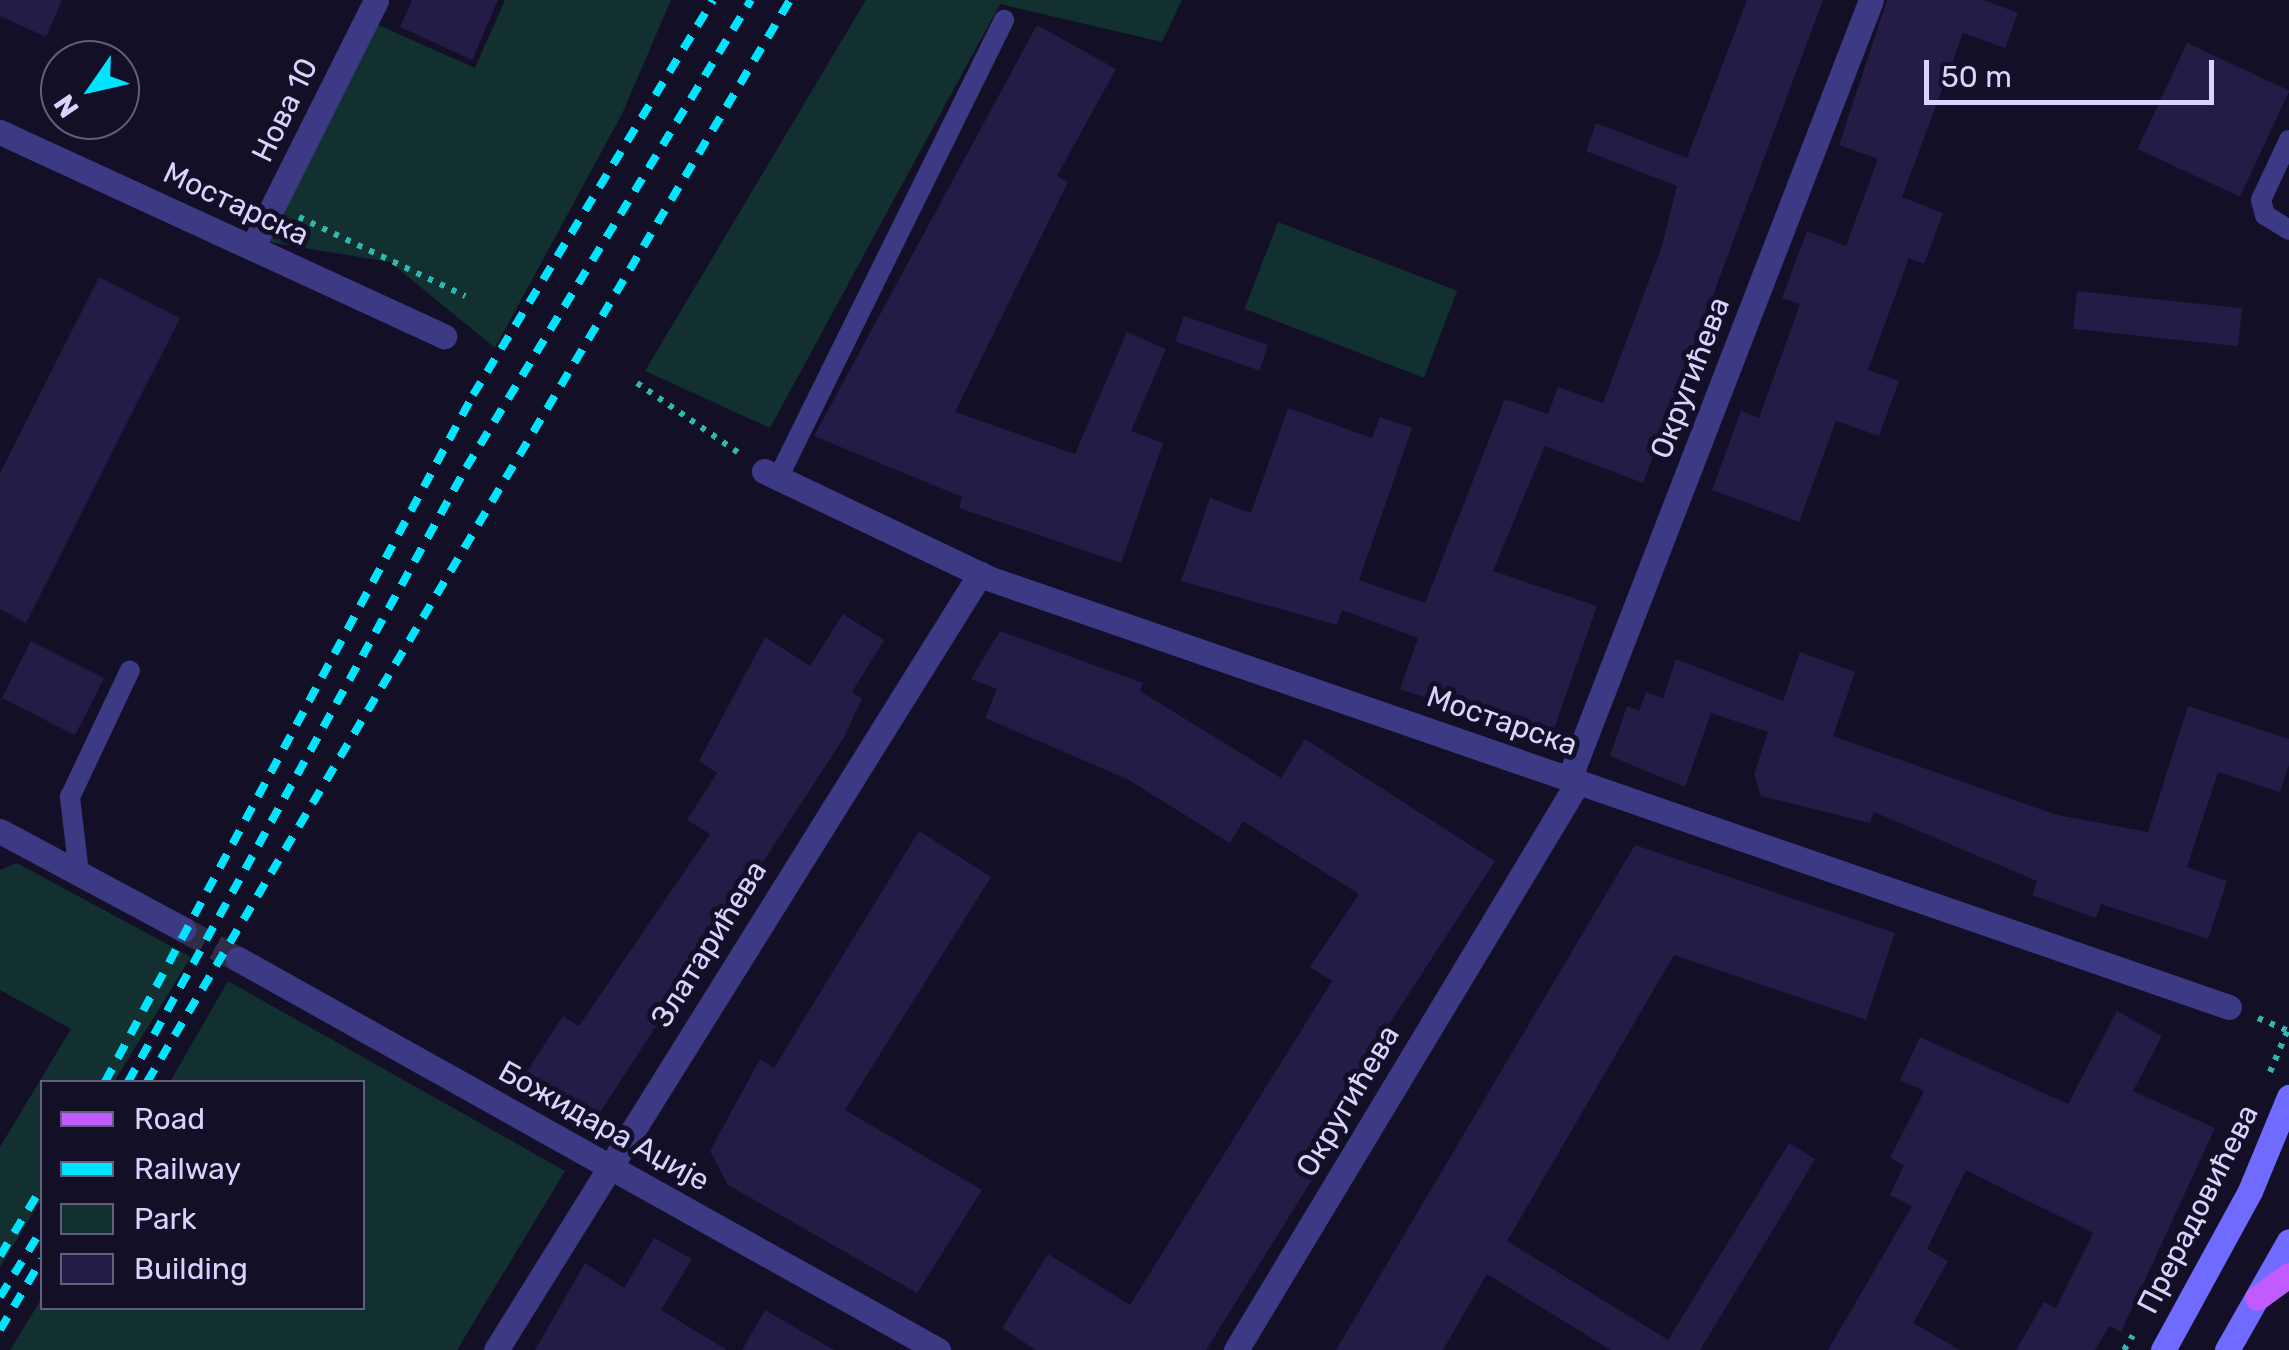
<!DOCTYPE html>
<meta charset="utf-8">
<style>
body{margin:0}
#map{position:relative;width:2289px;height:1350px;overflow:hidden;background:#130f26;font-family:Rubik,sans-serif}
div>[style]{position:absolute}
.green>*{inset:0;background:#12302f;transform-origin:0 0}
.building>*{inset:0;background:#241b47;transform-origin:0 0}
.street-tunnel>*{height:25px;margin-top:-12.5px;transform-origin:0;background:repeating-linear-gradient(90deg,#312d47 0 25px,transparent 0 37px)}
.path>*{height:6px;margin-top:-3px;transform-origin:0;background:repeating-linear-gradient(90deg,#2fb8b0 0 5px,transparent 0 13px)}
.lane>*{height:20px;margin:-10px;padding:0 10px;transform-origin:10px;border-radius:10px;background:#3d3a85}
.street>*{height:25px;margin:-12.5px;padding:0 12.5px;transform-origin:12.5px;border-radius:12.5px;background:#3d3a85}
.secondary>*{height:25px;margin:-12.5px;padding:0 12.5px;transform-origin:12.5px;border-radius:12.5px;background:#6f6bff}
.primary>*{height:25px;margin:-12.5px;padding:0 12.5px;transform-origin:12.5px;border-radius:12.5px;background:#c25bff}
.rail>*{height:8px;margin-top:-4px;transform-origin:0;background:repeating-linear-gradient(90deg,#00e5ff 0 15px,transparent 0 27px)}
span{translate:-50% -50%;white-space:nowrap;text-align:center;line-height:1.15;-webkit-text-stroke:10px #130f26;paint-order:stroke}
.street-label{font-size:30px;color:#d9d4ff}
.legend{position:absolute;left:40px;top:1080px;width:325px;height:230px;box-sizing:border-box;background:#130f26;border:2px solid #625e7d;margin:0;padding:12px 18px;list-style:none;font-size:30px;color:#d9d4ff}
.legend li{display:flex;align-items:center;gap:20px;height:50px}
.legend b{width:50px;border:2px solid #625e7d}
.north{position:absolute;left:40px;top:40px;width:100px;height:100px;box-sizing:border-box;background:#130f26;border:2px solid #625e7d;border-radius:50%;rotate:236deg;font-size:28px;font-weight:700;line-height:40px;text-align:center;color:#d9d4ff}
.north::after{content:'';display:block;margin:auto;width:35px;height:45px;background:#00e5ff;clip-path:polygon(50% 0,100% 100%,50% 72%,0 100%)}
.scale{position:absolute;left:1924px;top:60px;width:290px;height:45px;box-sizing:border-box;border:5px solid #d9d4ff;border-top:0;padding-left:12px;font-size:30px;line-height:35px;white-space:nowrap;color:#d9d4ff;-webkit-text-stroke:8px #130f26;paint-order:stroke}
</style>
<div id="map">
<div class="green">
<i style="clip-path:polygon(505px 0,671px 0,622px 114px,495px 348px,390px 262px,268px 242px,376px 24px,475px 68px)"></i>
<i style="clip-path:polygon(866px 0,1182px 0,1162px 42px,1000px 4px,770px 428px,645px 371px)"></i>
<i style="left:1278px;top:222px;width:192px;height:93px;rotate:21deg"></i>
<i style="clip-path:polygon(17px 863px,191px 957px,114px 1082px,42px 1082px,42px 1198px,0 1267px,0 1147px,71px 1029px,0 990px,0 870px)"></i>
<i style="clip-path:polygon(228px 981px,565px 1171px,457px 1350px,10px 1350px,42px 1298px,42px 1308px,362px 1308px,362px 1082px,170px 1082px)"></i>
</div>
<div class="building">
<i style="clip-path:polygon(0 0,62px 0,46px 37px,0 16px)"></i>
<i style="clip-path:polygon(412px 0,498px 0,472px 60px,400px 27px)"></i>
<i style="clip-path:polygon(1747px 0,1823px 0,1643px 483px,1545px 446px,1493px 571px,1597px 606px,1550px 740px,1400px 689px,1418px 638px,1342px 610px,1337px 625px,1181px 581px,1210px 498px,1251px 513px,1288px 408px,1372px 438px,1380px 417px,1412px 428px,1359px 580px,1425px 603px,1505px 399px,1548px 414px,1558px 387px,1603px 403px,1662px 246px,1677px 186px,1586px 151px,1596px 123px,1687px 158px)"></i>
<i style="clip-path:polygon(1887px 0,1984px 0,2018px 13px,2005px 48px,1963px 33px,1902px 197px,1943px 213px,1924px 264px,1909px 258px,1868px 370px,1899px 381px,1879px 436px,1836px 421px,1799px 522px,1712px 490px,1741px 411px,1759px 418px,1800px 304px,1782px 298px,1807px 231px,1846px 246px,1878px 159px,1839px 145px)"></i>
<i style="clip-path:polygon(1037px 25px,1116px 69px,1057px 176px,1068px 182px,955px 412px,1075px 454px,1127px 332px,1166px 349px,1131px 431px,1163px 443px,1121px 563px,959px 508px,962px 497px,814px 436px)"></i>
<i style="left:2187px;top:43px;width:113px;height:117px;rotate:25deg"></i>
<i style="clip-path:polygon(99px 277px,180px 318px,26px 623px,0 609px,0 473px)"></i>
<i style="left:2077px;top:291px;width:166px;height:38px;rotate:6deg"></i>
<i style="left:1184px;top:316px;width:89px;height:27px;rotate:19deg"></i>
<i style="clip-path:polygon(843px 614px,884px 640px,852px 692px,862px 699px,843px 739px,597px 1117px,526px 1073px,563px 1016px,579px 1026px,710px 834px,687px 820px,717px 773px,699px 761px,765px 637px,810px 666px)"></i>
<i style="clip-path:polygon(1000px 631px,1143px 683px,1140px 691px,1281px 778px,1305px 739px,1495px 861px,1369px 1055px,1384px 1064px,1206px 1350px,1036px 1350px,1002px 1328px,1048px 1254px,1130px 1305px,1332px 981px,1310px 967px,1359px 894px,1243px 821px,1230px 843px,1129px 780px,985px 718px,997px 689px,971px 679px)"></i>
<i style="left:31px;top:641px;width:82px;height:64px;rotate:27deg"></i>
<i style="clip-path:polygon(1800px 652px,1855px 672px,1833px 736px,2057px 815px,2148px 832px,2188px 706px,2289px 739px,2289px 765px,2280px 792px,2218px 772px,2187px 867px,2227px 881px,2208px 939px,2101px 904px,2096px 918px,2032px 895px,2037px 881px,1874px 812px,1870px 823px,1761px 796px,1754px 774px,1768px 732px,1711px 713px,1685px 787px,1610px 756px,1627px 706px,1639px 711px,1646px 692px,1663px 698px,1676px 659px,1783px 701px)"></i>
<i style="clip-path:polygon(919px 831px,991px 877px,845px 1110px,982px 1190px,917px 1293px,728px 1185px,710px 1151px,760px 1059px,774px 1068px)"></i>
<i style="clip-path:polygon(1635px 845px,1895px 933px,1866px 1020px,1674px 955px,1507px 1241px,1668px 1340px,1789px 1143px,1815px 1159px,1776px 1225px,1700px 1350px,1611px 1350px,1487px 1274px,1443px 1350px,1336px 1350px)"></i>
<i style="clip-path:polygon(2117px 1011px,2162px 1036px,2133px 1091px,2215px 1128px,2121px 1332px,2109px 1326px,2095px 1350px,2016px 1350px,2044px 1302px,2056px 1308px,2093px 1233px,1966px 1170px,1927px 1249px,1948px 1261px,1913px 1323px,1960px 1350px,1828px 1350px,1912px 1206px,1890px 1195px,1904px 1165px,1890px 1158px,1924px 1091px,1900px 1080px,1920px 1037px,2068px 1104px)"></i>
<i style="clip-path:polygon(654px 1238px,692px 1259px,661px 1310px,727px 1350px,535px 1350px,585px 1263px,624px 1288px)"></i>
<i style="clip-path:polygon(765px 1310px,834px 1350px,742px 1350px)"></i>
</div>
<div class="street-tunnel">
<i style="left:183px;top:929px;width:63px;rotate:28.6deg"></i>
</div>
<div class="path">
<i style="left:299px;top:217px;width:184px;rotate:25.4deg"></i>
<i style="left:637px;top:383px;width:124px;rotate:34.5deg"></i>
<i style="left:2258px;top:1018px;width:33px;rotate:23deg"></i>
<i style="left:2270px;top:1072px;width:49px;rotate:-67.1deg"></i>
<i style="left:2124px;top:1350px;width:17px;rotate:-59deg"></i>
</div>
<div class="lane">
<i style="left:2289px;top:140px;width:66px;rotate:115deg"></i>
<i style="left:2261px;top:200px;width:16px;rotate:75deg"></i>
<i style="left:2265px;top:215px;width:28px;rotate:32deg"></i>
<i style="left:778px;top:478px;width:511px;rotate:-63.74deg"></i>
<i style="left:79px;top:873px;width:77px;rotate:-96.8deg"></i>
<i style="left:70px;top:797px;width:140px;rotate:-64.7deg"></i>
</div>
<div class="street">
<i style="left:0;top:132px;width:489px;rotate:24.7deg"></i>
<i style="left:252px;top:248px;width:277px;rotate:-63.4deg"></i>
<i style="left:764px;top:471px;width:248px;rotate:25.5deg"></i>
<i style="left:988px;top:578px;width:1313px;rotate:19.07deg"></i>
<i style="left:1569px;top:779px;width:835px;rotate:-68.81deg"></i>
<i style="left:0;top:831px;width:208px;rotate:28.2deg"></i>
<i style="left:238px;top:959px;width:802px;rotate:29.19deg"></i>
<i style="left:496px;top:1350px;width:915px;rotate:-58.05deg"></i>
<i style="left:1236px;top:1350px;width:663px;rotate:-58.95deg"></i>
</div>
<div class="secondary">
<i style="left:2163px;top:1350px;width:181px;rotate:-61.3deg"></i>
<i style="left:2250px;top:1191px;width:102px;rotate:-67.5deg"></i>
<i style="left:2227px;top:1350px;width:125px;rotate:-60.4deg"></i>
</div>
<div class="primary">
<i style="left:2257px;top:1298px;width:39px;rotate:-36deg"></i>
</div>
<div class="rail">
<i style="left:105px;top:1082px;width:779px;rotate:-61.82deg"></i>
<i style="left:473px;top:395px;width:462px;rotate:-58.7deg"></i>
<i style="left:128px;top:1082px;width:701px;rotate:-61.17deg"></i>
<i style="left:466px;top:468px;width:548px;rotate:-58.66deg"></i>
<i style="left:147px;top:1082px;width:1259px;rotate:-59.28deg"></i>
<i style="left:0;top:1256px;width:81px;rotate:-58.7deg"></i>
<i style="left:0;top:1297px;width:80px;rotate:-58.3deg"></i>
<i style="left:0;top:1330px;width:82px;rotate:-59.4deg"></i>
</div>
<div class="street-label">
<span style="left:285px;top:110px;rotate:-64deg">Нова 10</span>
<span style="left:236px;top:204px;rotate:25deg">Мостарска</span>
<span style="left:1690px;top:378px;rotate:-69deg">Округићева</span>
<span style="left:1502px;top:721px;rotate:19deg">Мостарска</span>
<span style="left:709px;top:944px;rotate:-58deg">Златарићева</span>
<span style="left:1348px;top:1101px;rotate:-59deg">Округићева</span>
<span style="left:604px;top:1126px;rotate:29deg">Божидара Аџије</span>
<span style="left:2198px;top:1209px;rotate:-63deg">Прерадовићева</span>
</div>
<ul class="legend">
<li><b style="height:12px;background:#c25bff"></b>Road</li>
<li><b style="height:12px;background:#00e5ff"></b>Railway</li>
<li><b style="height:28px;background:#12302f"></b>Park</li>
<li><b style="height:28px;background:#241b47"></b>Building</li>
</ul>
<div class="north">N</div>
<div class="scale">50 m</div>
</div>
